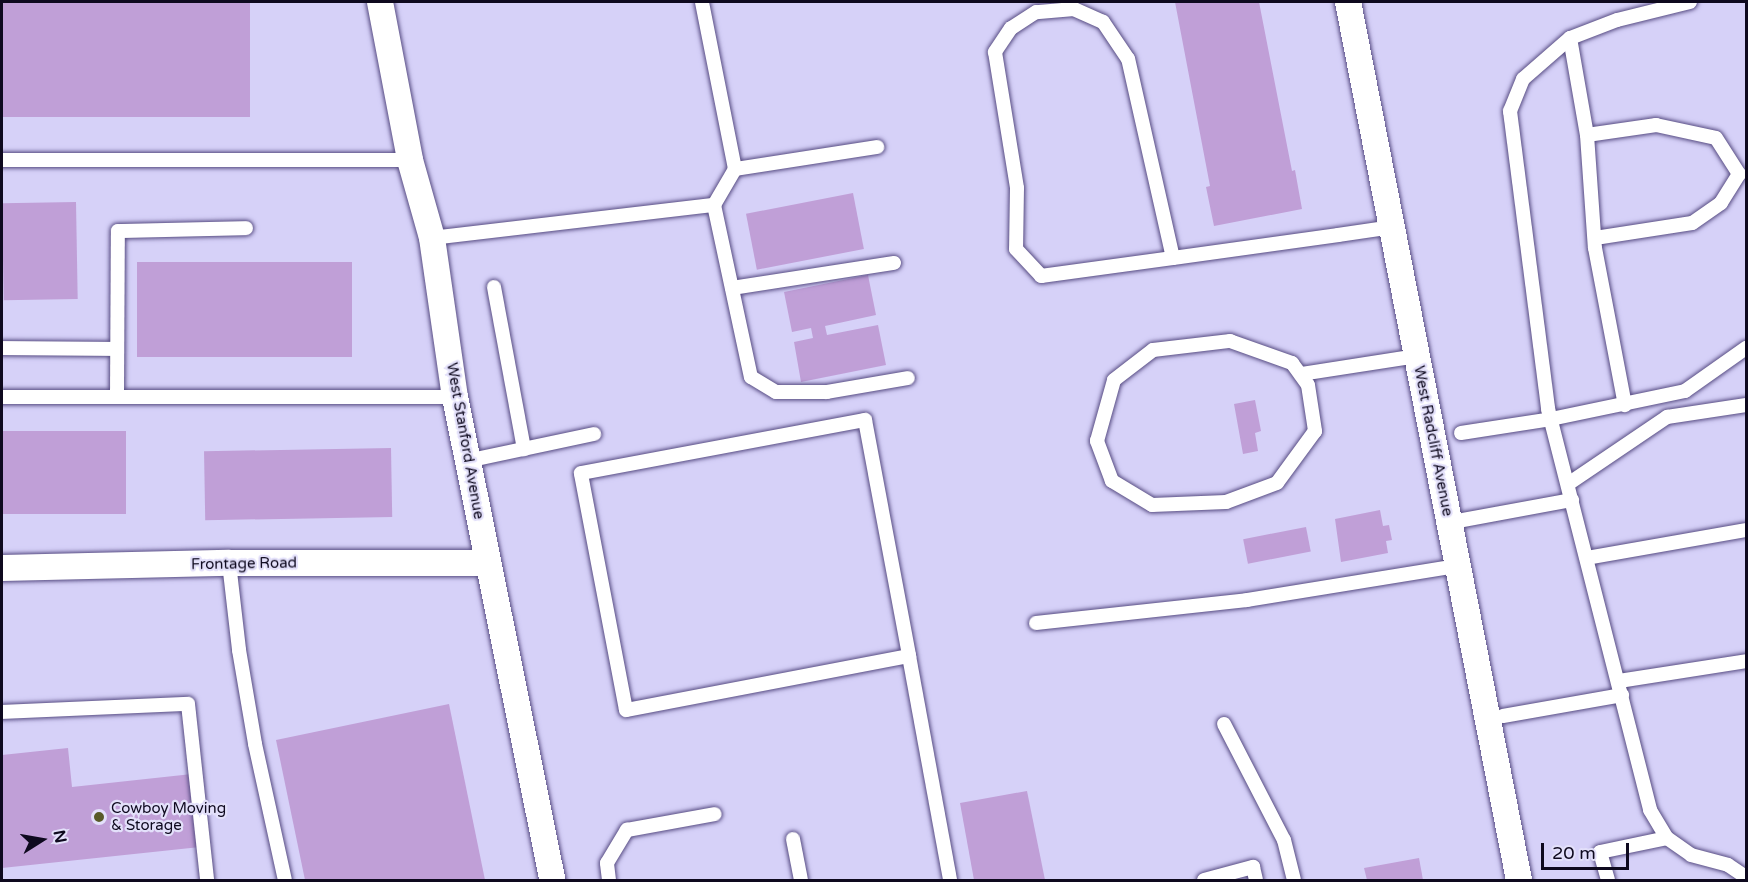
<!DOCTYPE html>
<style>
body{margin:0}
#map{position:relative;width:1748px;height:882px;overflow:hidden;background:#d6d1f8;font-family:"Varela Round",sans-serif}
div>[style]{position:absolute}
.building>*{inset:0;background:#c09fd7;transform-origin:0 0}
.roads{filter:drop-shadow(0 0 2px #574c83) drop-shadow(0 0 2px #574c83)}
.lane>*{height:14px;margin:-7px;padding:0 7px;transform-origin:7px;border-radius:7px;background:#fff}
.street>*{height:26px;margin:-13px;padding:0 13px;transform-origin:13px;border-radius:13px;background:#fff}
.dots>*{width:16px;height:16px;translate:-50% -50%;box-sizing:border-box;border:3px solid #e3e0fa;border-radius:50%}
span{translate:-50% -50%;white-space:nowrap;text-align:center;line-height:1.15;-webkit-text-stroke:4.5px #e3e0fa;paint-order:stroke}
.street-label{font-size:15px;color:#0e091e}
.poi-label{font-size:15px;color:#0e091e}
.left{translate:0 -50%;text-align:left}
.frame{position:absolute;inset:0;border:3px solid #0e091e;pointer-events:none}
.north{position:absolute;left:12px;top:810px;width:60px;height:60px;-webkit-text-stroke:4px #e3e0fa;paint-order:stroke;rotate:79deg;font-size:16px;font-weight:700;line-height:24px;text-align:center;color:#0e091e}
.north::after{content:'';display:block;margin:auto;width:21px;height:27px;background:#0e091e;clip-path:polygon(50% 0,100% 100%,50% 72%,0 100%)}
.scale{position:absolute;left:1541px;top:843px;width:88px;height:27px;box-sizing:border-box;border:3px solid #0e091e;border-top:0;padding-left:8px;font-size:18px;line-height:21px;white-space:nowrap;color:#0e091e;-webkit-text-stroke:4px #e3e0fa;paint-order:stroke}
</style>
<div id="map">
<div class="building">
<i style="left:2px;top:2px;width:248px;height:115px"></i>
<i style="clip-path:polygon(1175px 2px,1259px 2px,1292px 171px,1295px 170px,1302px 209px,1214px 226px,1206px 187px,1210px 186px)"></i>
<i style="left:853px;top:193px;width:57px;height:109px;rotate:79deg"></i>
<i style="left:76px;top:202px;width:97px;height:74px;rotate:89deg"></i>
<i style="left:137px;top:262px;width:215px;height:95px"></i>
<i style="clip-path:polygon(868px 275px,876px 315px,825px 326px,827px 335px,878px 325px,886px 365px,801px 382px,794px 342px,813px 338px,811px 328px,792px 332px,784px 292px)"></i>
<i style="clip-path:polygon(1255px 400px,1261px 431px,1255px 433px,1258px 451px,1243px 454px,1234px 404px)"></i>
<i style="left:2px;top:431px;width:124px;height:83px"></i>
<i style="left:391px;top:448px;width:69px;height:187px;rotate:89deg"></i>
<i style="clip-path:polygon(1380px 510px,1383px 526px,1389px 525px,1392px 540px,1386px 541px,1388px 553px,1341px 562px,1335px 519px)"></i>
<i style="left:1306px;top:527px;width:25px;height:64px;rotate:79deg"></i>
<i style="clip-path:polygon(449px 704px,485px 880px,305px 880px,276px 740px)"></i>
<i style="clip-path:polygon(68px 748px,72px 787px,192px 774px,200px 847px,2px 868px,2px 755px)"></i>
<i style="clip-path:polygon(1027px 791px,1045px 880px,974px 880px,960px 803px)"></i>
<i style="clip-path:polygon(1419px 858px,1423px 880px,1367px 880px,1364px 868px)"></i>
</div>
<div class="roads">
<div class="lane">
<i style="left:1690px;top:2px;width:75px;rotate:166.1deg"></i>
<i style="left:1617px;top:20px;width:50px;rotate:159deg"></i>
<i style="left:1570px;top:38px;width:62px;rotate:138.9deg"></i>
<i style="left:1523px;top:79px;width:35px;rotate:112deg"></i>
<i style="left:1510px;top:111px;width:300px;rotate:82.7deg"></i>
<i style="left:1548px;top:409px;width:414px;rotate:75.7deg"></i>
<i style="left:1650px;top:810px;width:33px;rotate:59deg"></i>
<i style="left:1667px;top:838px;width:29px;rotate:35deg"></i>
<i style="left:1691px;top:855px;width:38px;rotate:15deg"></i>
<i style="left:1728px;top:865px;width:22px;rotate:34deg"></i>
<i style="left:1570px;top:38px;width:98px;rotate:80.1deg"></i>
<i style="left:1587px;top:135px;width:113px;rotate:86deg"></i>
<i style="left:1595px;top:248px;width:160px;rotate:79.2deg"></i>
<i style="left:1587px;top:135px;width:70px;rotate:-8.2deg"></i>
<i style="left:1656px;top:125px;width:61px;rotate:12.2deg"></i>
<i style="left:1716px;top:138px;width:43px;rotate:57.4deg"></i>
<i style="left:1739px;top:174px;width:34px;rotate:122deg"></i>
<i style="left:1721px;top:203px;width:35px;rotate:145deg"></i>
<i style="left:1692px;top:223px;width:98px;rotate:171.2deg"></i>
<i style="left:2px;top:160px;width:408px"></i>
<i style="left:735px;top:169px;width:144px;rotate:-8.8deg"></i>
<i style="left:714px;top:205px;width:176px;rotate:77.9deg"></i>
<i style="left:751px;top:377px;width:29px;rotate:31deg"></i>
<i style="left:776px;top:392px;width:51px"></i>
<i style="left:827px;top:392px;width:82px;rotate:-9.8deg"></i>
<i style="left:432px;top:238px;width:284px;rotate:-6.7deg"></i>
<i style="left:714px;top:205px;width:42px;rotate:-59.7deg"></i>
<i style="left:735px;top:169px;width:170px;rotate:-101.2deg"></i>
<i style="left:1173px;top:258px;width:204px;rotate:-102.7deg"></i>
<i style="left:1128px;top:59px;width:45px;rotate:-124deg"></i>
<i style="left:1103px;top:22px;width:32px;rotate:-156deg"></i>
<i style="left:1074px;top:9px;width:38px;rotate:175deg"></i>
<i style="left:1036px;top:12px;width:30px;rotate:147deg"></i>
<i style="left:1011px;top:28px;width:29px;rotate:124deg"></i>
<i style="left:995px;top:52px;width:138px;rotate:80.8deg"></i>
<i style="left:1017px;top:188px;width:61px;rotate:90.9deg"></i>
<i style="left:1016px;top:249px;width:37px;rotate:47deg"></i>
<i style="left:1041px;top:276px;width:133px;rotate:-7.8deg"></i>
<i style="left:1173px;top:258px;width:167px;rotate:-7.9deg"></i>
<i style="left:1338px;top:235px;width:55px;rotate:-8.4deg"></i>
<i style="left:494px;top:287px;width:165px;rotate:79.5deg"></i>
<i style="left:732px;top:288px;width:164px;rotate:-8.8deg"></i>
<i style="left:1230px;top:341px;width:66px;rotate:19.5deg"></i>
<i style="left:1292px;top:363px;width:27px;rotate:54deg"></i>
<i style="left:1308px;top:385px;width:47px;rotate:81.3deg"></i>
<i style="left:1315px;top:431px;width:64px;rotate:126.2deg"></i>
<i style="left:1277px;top:483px;width:54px;rotate:159.6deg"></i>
<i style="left:1226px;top:502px;width:74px;rotate:177.7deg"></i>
<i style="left:1152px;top:505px;width:47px;rotate:-149deg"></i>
<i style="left:1112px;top:481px;width:43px;rotate:-110.6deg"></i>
<i style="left:1097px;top:441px;width:63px;rotate:-74.4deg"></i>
<i style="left:1114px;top:380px;width:49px;rotate:-37.6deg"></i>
<i style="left:1153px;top:350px;width:78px;rotate:-6.7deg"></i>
<i style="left:2px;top:348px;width:115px;rotate:0.5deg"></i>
<i style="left:1301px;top:374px;width:117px;rotate:-8.8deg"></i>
<i style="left:2px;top:397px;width:453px"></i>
<i style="left:117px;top:397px;width:166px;rotate:-89.7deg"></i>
<i style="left:118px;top:231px;width:128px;rotate:-1.3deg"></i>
<i style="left:1461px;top:433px;width:91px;rotate:-8.8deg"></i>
<i style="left:1551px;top:419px;width:137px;rotate:-11.8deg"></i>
<i style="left:1685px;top:391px;width:75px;rotate:-35.2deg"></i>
<i style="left:467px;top:461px;width:130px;rotate:-12deg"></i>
<i style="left:1568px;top:484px;width:120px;rotate:-34.1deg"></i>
<i style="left:1667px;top:417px;width:80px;rotate:-8.6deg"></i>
<i style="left:1463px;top:520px;width:111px;rotate:-10.4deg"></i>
<i style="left:1587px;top:558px;width:161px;rotate:-10deg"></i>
<i style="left:229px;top:563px;width:88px;rotate:83.4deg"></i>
<i style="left:239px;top:650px;width:95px;rotate:80.3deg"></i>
<i style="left:255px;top:744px;width:139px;rotate:77.6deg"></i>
<i style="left:1036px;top:623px;width:212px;rotate:-6.2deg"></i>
<i style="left:1247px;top:600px;width:214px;rotate:-9.2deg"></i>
<i style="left:909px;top:656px;width:288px;rotate:169.2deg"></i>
<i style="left:626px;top:710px;width:241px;rotate:-100.8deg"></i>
<i style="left:581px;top:473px;width:289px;rotate:-10.6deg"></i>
<i style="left:865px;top:420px;width:240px;rotate:79.4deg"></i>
<i style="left:909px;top:656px;width:228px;rotate:79.6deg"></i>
<i style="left:1619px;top:681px;width:129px;rotate:-8.9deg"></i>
<i style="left:2px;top:712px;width:186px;rotate:-2.5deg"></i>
<i style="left:188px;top:704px;width:177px;rotate:83.8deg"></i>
<i style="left:1503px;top:716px;width:121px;rotate:-10deg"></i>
<i style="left:1224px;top:724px;width:131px;rotate:62.7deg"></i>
<i style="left:1284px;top:840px;width:41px;rotate:76deg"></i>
<i style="left:793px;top:839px;width:42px;rotate:79deg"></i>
<i style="left:609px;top:880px;width:17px;rotate:-97deg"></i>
<i style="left:607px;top:863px;width:39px;rotate:-59deg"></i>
<i style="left:627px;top:830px;width:89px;rotate:-10.3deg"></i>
<i style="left:1204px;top:880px;width:51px;rotate:-14.9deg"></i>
<i style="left:1253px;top:867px;width:13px;rotate:77deg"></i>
<i style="left:1608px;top:880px;width:29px;rotate:-106deg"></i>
<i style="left:1600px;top:852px;width:68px;rotate:-11.8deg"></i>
</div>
<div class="street">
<i style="left:380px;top:2px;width:161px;rotate:79.2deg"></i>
<i style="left:410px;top:160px;width:81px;rotate:74.2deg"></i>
<i style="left:432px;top:238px;width:161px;rotate:81.8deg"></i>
<i style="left:455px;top:397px;width:493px;rotate:78.6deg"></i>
<i style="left:1348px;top:2px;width:894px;rotate:78.98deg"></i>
<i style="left:2px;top:568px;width:227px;rotate:-1.3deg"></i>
<i style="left:229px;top:563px;width:258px"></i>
</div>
</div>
<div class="dots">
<i style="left:99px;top:817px;background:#585a28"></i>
</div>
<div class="street-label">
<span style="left:465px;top:441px;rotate:80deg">West Stanford Avenue</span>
<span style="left:1433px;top:441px;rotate:79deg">West Radcliff Avenue</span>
<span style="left:244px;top:564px;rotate:-1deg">Frontage Road</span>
</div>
<div class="poi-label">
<span class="left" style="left:111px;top:817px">Cowboy Moving<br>&amp; Storage</span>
</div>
<div class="frame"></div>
<div class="north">N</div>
<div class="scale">20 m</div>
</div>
